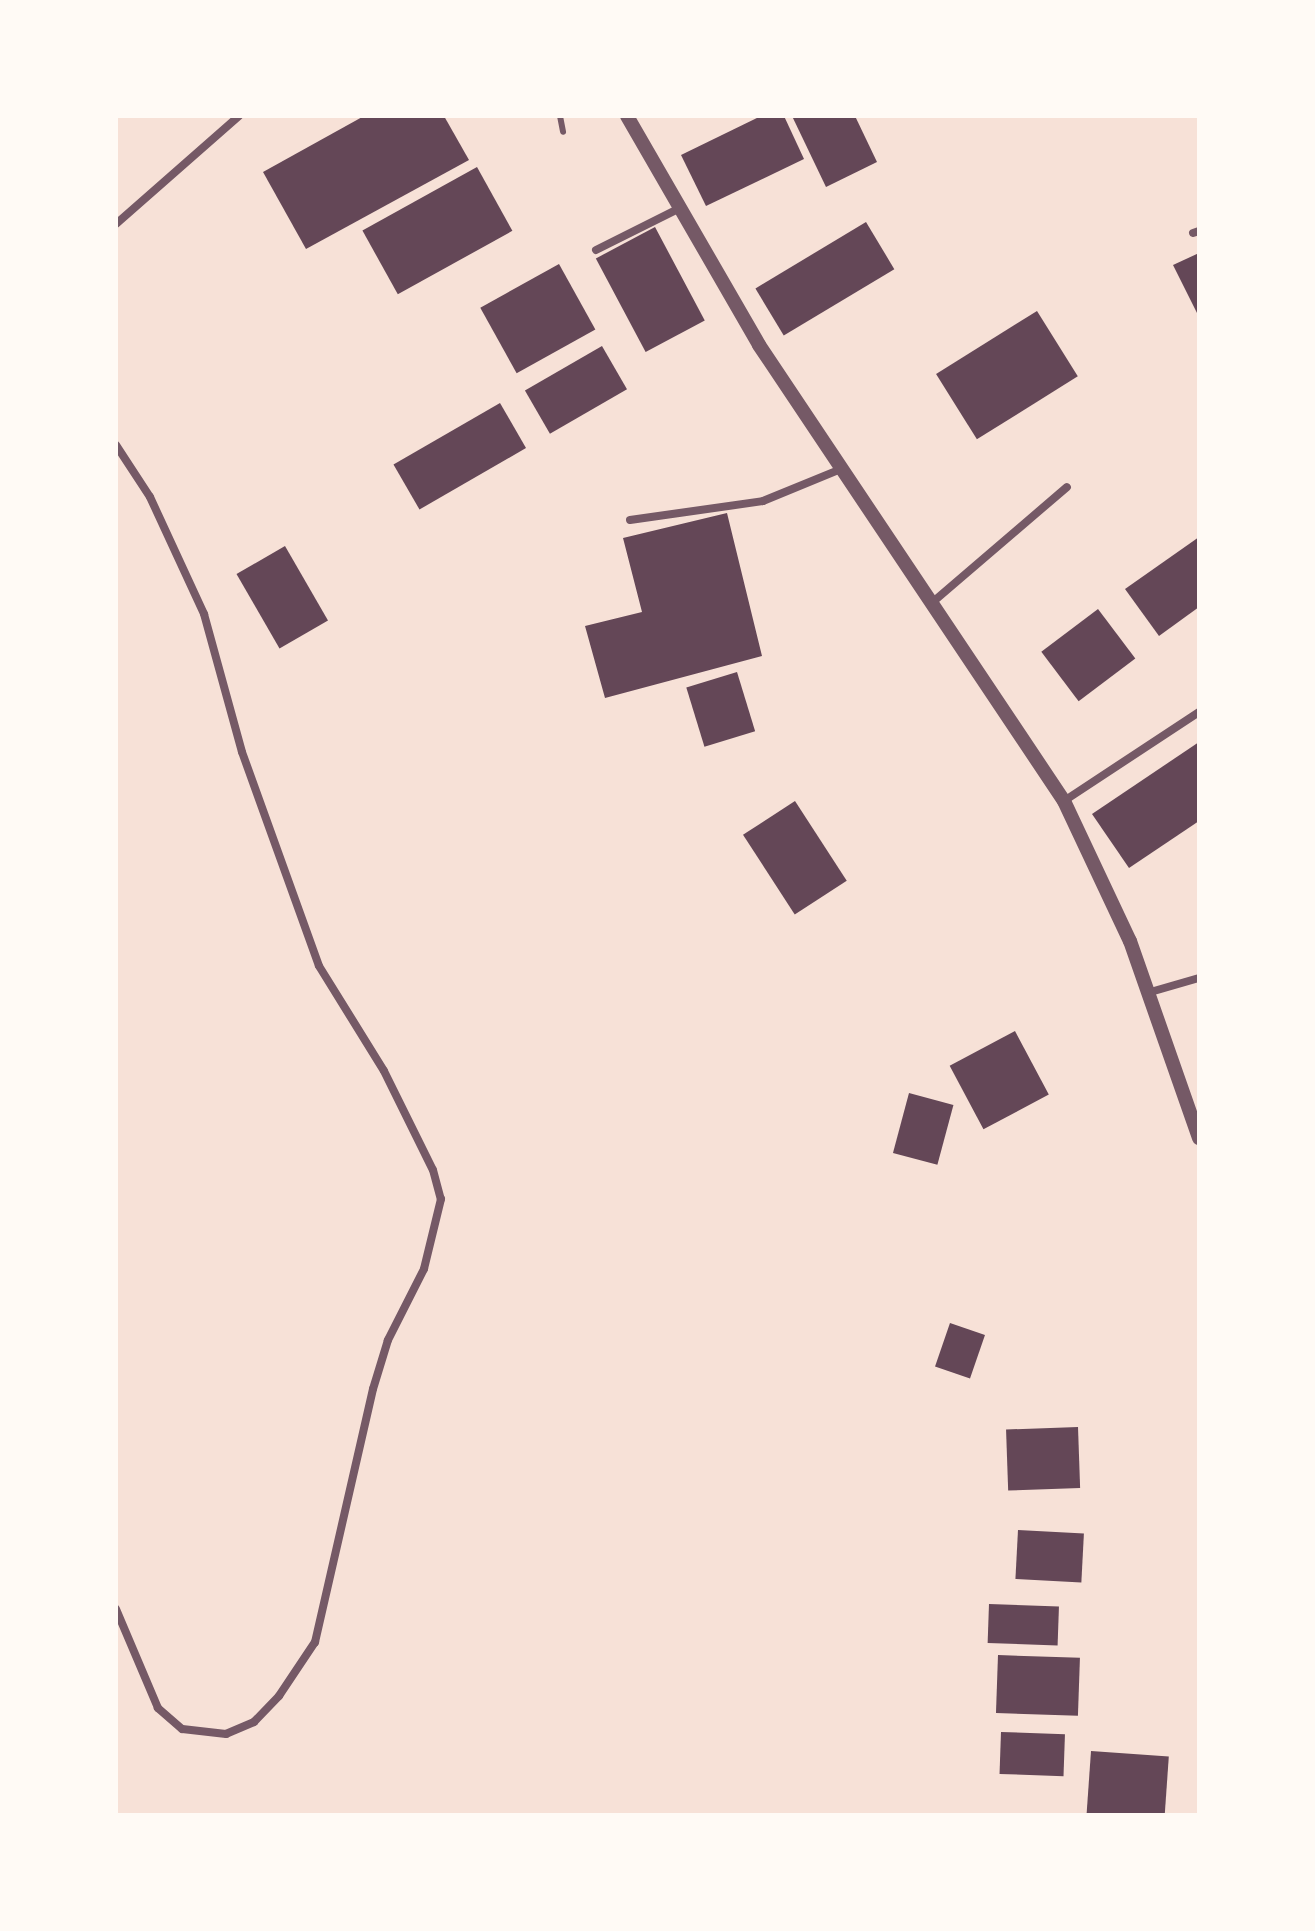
<!DOCTYPE html>
<style>
body{margin:0}
#map{position:relative;width:1315px;height:1931px;overflow:hidden;background:#f7e1d7;font-family:Inter,sans-serif}
div>[style]{position:absolute}
.building>*{inset:0;background:#644757;transform-origin:0 0}
.service>*{height:6px;margin:-3px;padding:0 3px;transform-origin:3px;border-radius:3px;background:#755966}
.minor>*{height:8px;margin:-4px;padding:0 4px;transform-origin:4px;border-radius:4px;background:#755966}
.tertiary>*{height:14px;margin:-7px;padding:0 7px;transform-origin:7px;border-radius:7px;background:#755966}
span{translate:-50% -50%;white-space:nowrap;text-align:center;line-height:1.15;-webkit-text-stroke:6px #fffaf5;paint-order:stroke}
.frame{position:absolute;inset:0;border:118px solid #fffaf5;pointer-events:none}
</style>
<div id="map">
<div class="building">
<i style="clip-path:polygon(364px 116px,444px 116px,469px 160px,306px 249px,263px 172px)"></i>
<i style="clip-path:polygon(761px 116px,784px 116px,804px 159px,706px 206px,681px 155px)"></i>
<i style="clip-path:polygon(792px 116px,855px 116px,877px 162px,826px 187px)"></i>
<i style="left:477px;top:167px;width:73px;height:131px;rotate:61deg"></i>
<i style="left:866px;top:222px;width:55px;height:129px;rotate:59deg"></i>
<i style="left:655px;top:227px;width:106px;height:67px;rotate:62deg"></i>
<i style="clip-path:polygon(1199px 253px,1199px 317px,1173px 265px)"></i>
<i style="left:559px;top:264px;width:75px;height:90px;rotate:61deg"></i>
<i style="left:1037px;top:311px;width:77px;height:119px;rotate:58deg"></i>
<i style="left:602px;top:346px;width:50px;height:89px;rotate:60deg"></i>
<i style="left:500px;top:403px;width:52px;height:123px;rotate:60deg"></i>
<i style="clip-path:polygon(727px 513px,762px 656px,605px 698px,585px 626px,642px 612px,623px 538px)"></i>
<i style="clip-path:polygon(1199px 537px,1199px 607px,1159px 636px,1125px 589px)"></i>
<i style="left:285px;top:546px;width:86px;height:56px;rotate:60deg"></i>
<i style="left:1098px;top:609px;width:62px;height:71px;rotate:53deg"></i>
<i style="left:737px;top:672px;width:62px;height:53px;rotate:73deg"></i>
<i style="clip-path:polygon(1199px 742px,1199px 821px,1129px 868px,1092px 814px)"></i>
<i style="left:795px;top:801px;width:95px;height:62px;rotate:57deg"></i>
<i style="left:1015px;top:1031px;width:72px;height:74px;rotate:62deg"></i>
<i style="left:909px;top:1093px;width:46px;height:62px;rotate:15deg"></i>
<i style="left:950px;top:1323px;width:37px;height:46px;rotate:19deg"></i>
<i style="left:1078px;top:1427px;width:61px;height:72px;rotate:88deg"></i>
<i style="left:1018px;top:1530px;width:66px;height:49px;rotate:3deg"></i>
<i style="left:989px;top:1604px;width:70px;height:39px;rotate:2deg"></i>
<i style="left:998px;top:1655px;width:82px;height:58px;rotate:2deg"></i>
<i style="left:1001px;top:1732px;width:64px;height:42px;rotate:2deg"></i>
<i style="left:1091px;top:1751px;width:78px;height:64px;rotate:4deg"></i>
</div>
<div class="service">
<i style="left:560px;top:116px;width:16px;rotate:79deg"></i>
</div>
<div class="minor">
<i style="left:116px;top:224px;width:164px;rotate:-41.3deg"></i>
<i style="left:1193px;top:233px;width:6px;rotate:-18deg"></i>
<i style="left:596px;top:250px;width:92px;rotate:-26.6deg"></i>
<i style="left:116px;top:445px;width:62px;rotate:56.8deg"></i>
<i style="left:150px;top:497px;width:129px;rotate:65.2deg"></i>
<i style="left:204px;top:614px;width:143px;rotate:74.6deg"></i>
<i style="left:242px;top:752px;width:227px;rotate:70.2deg"></i>
<i style="left:319px;top:966px;width:123px;rotate:58.2deg"></i>
<i style="left:384px;top:1071px;width:110px;rotate:63.7deg"></i>
<i style="left:433px;top:1170px;width:30px;rotate:75deg"></i>
<i style="left:441px;top:1199px;width:72px;rotate:103.7deg"></i>
<i style="left:424px;top:1269px;width:80px;rotate:116.9deg"></i>
<i style="left:388px;top:1340px;width:51px;rotate:107deg"></i>
<i style="left:373px;top:1389px;width:260px;rotate:102.9deg"></i>
<i style="left:315px;top:1642px;width:65px;rotate:123.7deg"></i>
<i style="left:279px;top:1696px;width:36px;rotate:134deg"></i>
<i style="left:254px;top:1722px;width:30px;rotate:157deg"></i>
<i style="left:226px;top:1734px;width:44px;rotate:-173.5deg"></i>
<i style="left:182px;top:1729px;width:32px;rotate:-139deg"></i>
<i style="left:158px;top:1708px;width:108px;rotate:-113deg"></i>
<i style="left:630px;top:520px;width:134px;rotate:-8.1deg"></i>
<i style="left:763px;top:501px;width:84px;rotate:-22.3deg"></i>
<i style="left:934px;top:601px;width:175px;rotate:-40.6deg"></i>
<i style="left:1064px;top:801px;width:162px;rotate:-33.4deg"></i>
<i style="left:1147px;top:993px;width:54px;rotate:-16.1deg"></i>
</div>
<div class="tertiary">
<i style="left:627px;top:116px;width:264px;rotate:60deg"></i>
<i style="left:759px;top:345px;width:549px;rotate:56.22deg"></i>
<i style="left:1064px;top:801px;width:155px;rotate:64.8deg"></i>
<i style="left:1130px;top:941px;width:209px;rotate:70.7deg"></i>
</div>
<div class="frame"></div>
</div>
